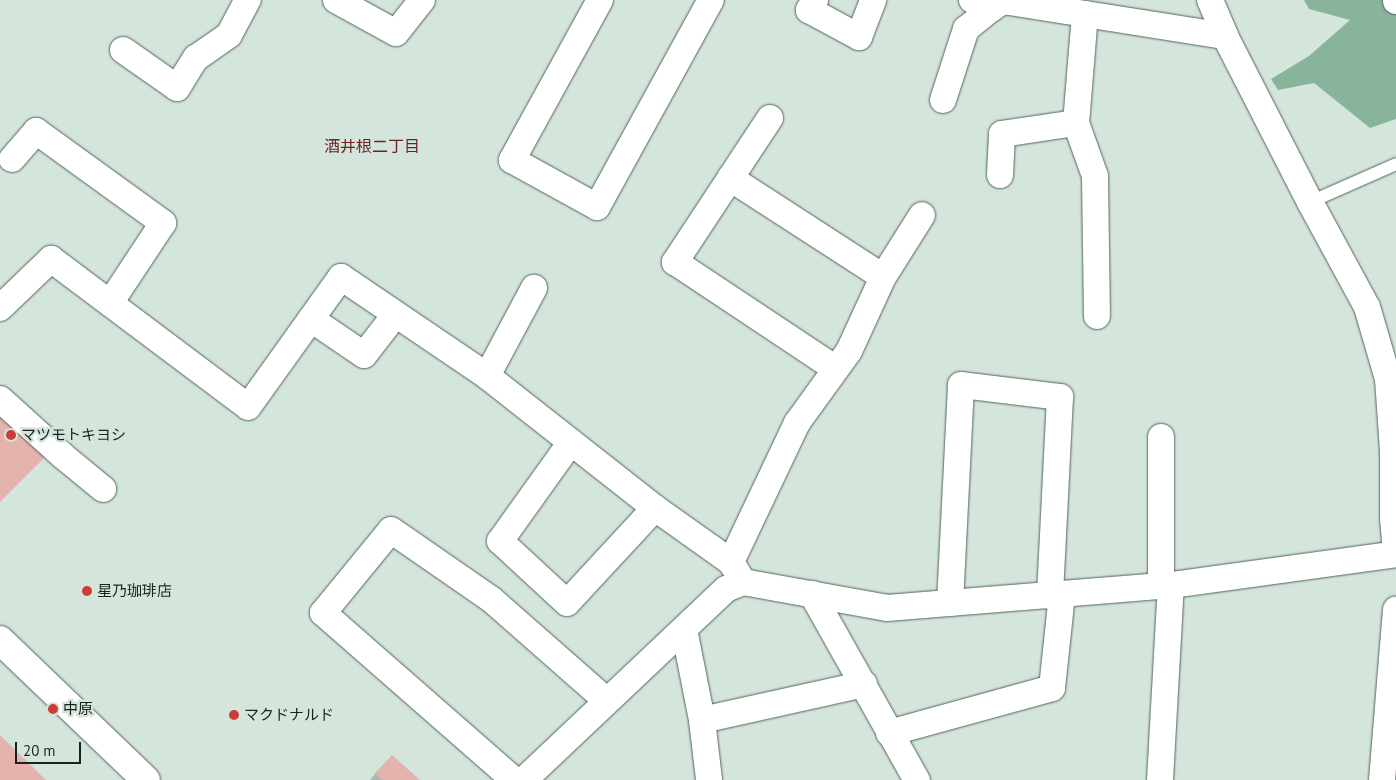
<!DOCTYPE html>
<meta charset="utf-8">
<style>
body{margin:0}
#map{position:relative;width:1396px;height:780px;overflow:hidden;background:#d4e6dc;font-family:"PT Sans","Noto Sans JP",sans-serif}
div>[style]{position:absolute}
.forest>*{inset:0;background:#88b49c}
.shadow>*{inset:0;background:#0003}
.building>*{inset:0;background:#e5b3ad}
.roads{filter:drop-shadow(0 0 1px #54635a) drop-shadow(0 0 1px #54635a)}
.lane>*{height:12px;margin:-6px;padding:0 6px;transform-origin:6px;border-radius:6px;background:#fff}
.street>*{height:26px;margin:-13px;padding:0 13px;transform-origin:13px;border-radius:13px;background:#fff}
.secondary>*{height:28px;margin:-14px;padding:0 14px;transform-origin:14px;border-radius:14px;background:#fff}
.dots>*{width:14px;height:14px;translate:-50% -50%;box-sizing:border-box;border:2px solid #d4e6dc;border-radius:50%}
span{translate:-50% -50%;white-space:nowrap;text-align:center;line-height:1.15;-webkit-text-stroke:4.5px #d4e6dc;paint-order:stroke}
.poi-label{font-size:15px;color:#1b221e}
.left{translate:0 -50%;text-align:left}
.neighbourhood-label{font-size:16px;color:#6b2521}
.scale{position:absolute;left:15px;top:742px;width:66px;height:22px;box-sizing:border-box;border:2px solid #1b221e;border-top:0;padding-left:6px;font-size:15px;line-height:18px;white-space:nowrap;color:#1b221e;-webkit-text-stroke:4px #d4e6dc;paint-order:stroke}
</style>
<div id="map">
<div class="forest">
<i style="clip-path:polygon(1304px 0,1396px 0,1396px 119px,1370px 128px,1314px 83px,1278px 90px,1271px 79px,1309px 56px,1350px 20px,1309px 9px)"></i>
</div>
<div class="shadow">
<i style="clip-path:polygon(383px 765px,418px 780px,370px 780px)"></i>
</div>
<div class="building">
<i style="clip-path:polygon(0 412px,45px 457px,0 502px)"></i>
<i style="clip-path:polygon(0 735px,46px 780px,0 780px)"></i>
<i style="clip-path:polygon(392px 755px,420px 780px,383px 780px,375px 773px)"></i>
</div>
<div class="roads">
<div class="lane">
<i style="left:1310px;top:202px;width:94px;rotate:-23.8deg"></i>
</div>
<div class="street">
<i style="left:336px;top:0;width:68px;rotate:28.8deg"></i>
<i style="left:396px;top:33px;width:42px;rotate:-51.8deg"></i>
<i style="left:600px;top:0;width:183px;rotate:118.8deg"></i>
<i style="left:512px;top:160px;width:97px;rotate:28.9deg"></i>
<i style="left:597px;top:207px;width:236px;rotate:-61.2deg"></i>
<i style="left:815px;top:0;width:12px;rotate:121deg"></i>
<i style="left:809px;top:10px;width:57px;rotate:28.4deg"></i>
<i style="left:859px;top:37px;width:40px;rotate:-69deg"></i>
<i style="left:972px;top:0;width:22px;rotate:22deg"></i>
<i style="left:992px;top:8px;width:13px;rotate:-32deg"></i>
<i style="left:1003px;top:1px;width:225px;rotate:9deg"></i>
<i style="left:1210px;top:0;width:39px;rotate:67deg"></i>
<i style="left:1225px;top:36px;width:186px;rotate:62.9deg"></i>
<i style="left:1310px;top:202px;width:119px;rotate:61.5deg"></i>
<i style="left:1367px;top:307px;width:75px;rotate:73.7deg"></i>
<i style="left:1388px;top:379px;width:71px;rotate:86deg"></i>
<i style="left:1393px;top:450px;width:68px;rotate:90deg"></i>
<i style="left:1393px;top:518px;width:32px;rotate:85deg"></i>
<i style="left:1396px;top:0;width:1px;rotate:90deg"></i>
<i style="left:1085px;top:14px;width:109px;rotate:94.7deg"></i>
<i style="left:1076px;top:123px;width:56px;rotate:70.3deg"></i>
<i style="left:1095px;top:176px;width:140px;rotate:89.2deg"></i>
<i style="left:123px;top:50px;width:66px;rotate:35.1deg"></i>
<i style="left:177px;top:88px;width:36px;rotate:-58deg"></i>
<i style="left:196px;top:58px;width:40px;rotate:-34.9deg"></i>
<i style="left:229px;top:35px;width:40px;rotate:-62deg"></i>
<i style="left:943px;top:100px;width:75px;rotate:-72.1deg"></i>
<i style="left:966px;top:29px;width:33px;rotate:-39deg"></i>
<i style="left:770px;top:118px;width:173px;rotate:123.4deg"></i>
<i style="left:675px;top:262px;width:193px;rotate:33.6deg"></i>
<i style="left:12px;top:159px;width:37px;rotate:-49deg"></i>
<i style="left:36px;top:131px;width:157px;rotate:35.9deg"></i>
<i style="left:163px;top:223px;width:96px;rotate:123.5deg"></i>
<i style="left:1000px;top:175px;width:41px;rotate:-87.2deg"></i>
<i style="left:1002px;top:134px;width:75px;rotate:-8.5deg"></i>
<i style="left:730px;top:178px;width:182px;rotate:32.9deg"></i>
<i style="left:0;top:308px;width:71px;rotate:-43.9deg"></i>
<i style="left:51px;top:259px;width:246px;rotate:36.9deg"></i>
<i style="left:248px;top:407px;width:160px;rotate:-54.4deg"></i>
<i style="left:341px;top:277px;width:176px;rotate:34.1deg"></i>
<i style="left:487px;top:376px;width:214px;rotate:38.2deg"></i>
<i style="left:655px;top:508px;width:93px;rotate:35.4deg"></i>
<i style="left:731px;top:562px;width:23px;rotate:59deg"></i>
<i style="left:311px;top:319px;width:64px;rotate:34.2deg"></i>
<i style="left:364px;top:355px;width:51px;rotate:-52.2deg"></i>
<i style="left:487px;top:376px;width:100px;rotate:-61.9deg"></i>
<i style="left:0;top:399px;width:85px;rotate:42.1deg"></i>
<i style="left:63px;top:456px;width:52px;rotate:39.5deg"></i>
<i style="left:571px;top:442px;width:122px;rotate:125.6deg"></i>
<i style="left:500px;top:541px;width:91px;rotate:42.8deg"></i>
<i style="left:567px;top:603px;width:129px;rotate:-47.2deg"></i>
<i style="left:731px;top:562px;width:154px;rotate:-64.6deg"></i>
<i style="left:797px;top:423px;width:89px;rotate:-54.2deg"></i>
<i style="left:849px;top:351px;width:81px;rotate:-65.3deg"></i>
<i style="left:883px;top:277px;width:73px;rotate:-57.8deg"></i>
<i style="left:1161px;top:586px;width:149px;rotate:-90deg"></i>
<i style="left:812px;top:594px;width:214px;rotate:60.6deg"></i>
<i style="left:950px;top:603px;width:218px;rotate:-87.1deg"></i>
<i style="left:961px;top:385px;width:100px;rotate:6.9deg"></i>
<i style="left:1060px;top:397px;width:199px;rotate:92.9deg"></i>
<i style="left:684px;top:629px;width:93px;rotate:78.8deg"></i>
<i style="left:702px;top:720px;width:60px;rotate:83.3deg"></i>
<i style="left:702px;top:720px;width:166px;rotate:-12.5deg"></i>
<i style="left:889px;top:733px;width:169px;rotate:-15.4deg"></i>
<i style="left:1052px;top:688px;width:95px;rotate:-83.9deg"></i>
<i style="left:514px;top:780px;width:254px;rotate:-138.8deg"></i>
<i style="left:323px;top:613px;width:107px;rotate:-50.7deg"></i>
<i style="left:391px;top:530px;width:123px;rotate:34.7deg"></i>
<i style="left:492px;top:600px;width:153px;rotate:41.3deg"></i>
<i style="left:524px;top:780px;width:278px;rotate:-43.4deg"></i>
<i style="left:726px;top:589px;width:18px;rotate:-22deg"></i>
<i style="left:743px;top:582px;width:146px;rotate:10.2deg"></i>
<i style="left:887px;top:608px;width:285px;rotate:-4.6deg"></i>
<i style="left:1171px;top:585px;width:227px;rotate:-7.8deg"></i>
<i style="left:1160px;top:780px;width:195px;rotate:-86.8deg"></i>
<i style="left:1382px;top:780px;width:171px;rotate:-85.3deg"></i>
</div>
<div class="secondary">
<i style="left:0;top:640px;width:202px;rotate:43.8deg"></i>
</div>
</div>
<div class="dots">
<i style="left:11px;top:435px;background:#cb3c36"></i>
<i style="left:87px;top:591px;background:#cb3c36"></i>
<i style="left:53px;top:709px;background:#cb3c36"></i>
<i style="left:234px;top:715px;background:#cb3c36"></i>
</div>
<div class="poi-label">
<span class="left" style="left:21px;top:435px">マツモトキヨシ</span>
<span class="left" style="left:97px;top:591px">星乃珈琲店</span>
<span class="left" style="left:63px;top:709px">中原</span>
<span class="left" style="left:244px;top:715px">マクドナルド</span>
</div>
<div class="neighbourhood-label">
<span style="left:372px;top:146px">酒井根二丁目</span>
</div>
<div class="scale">20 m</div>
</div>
